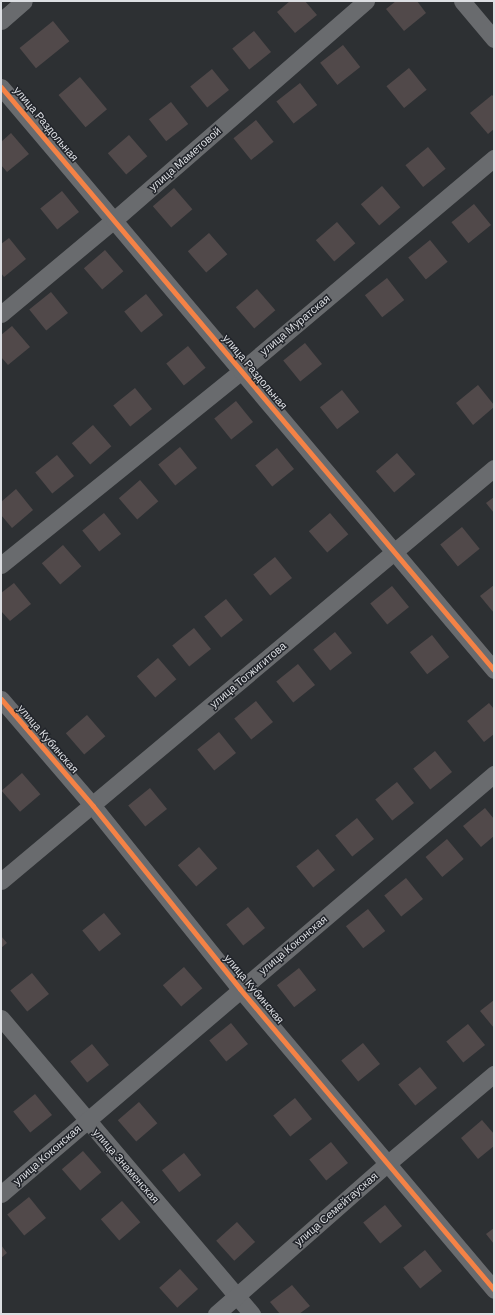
<!DOCTYPE html>
<meta charset="utf-8">
<style>
body{margin:0}
#map{position:relative;width:495px;height:1315px;overflow:hidden;background:#2d3033;font-family:"DM Sans",sans-serif}
div>[style]{position:absolute}
.building>*{inset:0;background:#51494a;transform-origin:0 0}
.minor>*{height:17px;margin:-8.5px;padding:0 8.5px;transform-origin:8.5px;border-radius:8.5px;background:#696b6e}
.cycleway>*{height:5px;margin:-2.5px;padding:0 2.5px;transform-origin:2.5px;border-radius:2.5px;background:#f48246}
span{translate:-50% -50%;white-space:nowrap;text-align:center;line-height:1.15;-webkit-text-stroke:3px #22252b;paint-order:stroke}
.street-label{font-size:11px;color:#dcdee2}
.frame{position:absolute;inset:0;border:2px solid #dcdee2;pointer-events:none}
</style>
<div id="map">
<div class="building">
<i style="clip-path:polygon(290px 1px,305px 1px,317px 15px,295px 33px,277px 12px)"></i>
<i style="clip-path:polygon(396px 1px,417px 1px,426px 13px,404px 31px,386px 9px)"></i>
<i style="left:53px;top:21px;width:26px;height:43px;rotate:51deg"></i>
<i style="left:254px;top:31px;width:27px;height:28px;rotate:51deg"></i>
<i style="left:343px;top:45px;width:28px;height:29px;rotate:52deg"></i>
<i style="left:409px;top:68px;width:28px;height:29px;rotate:51deg"></i>
<i style="left:212px;top:69px;width:27px;height:28px;rotate:51deg"></i>
<i style="left:80px;top:77px;width:42px;height:28px;rotate:50deg"></i>
<i style="left:300px;top:83px;width:28px;height:30px;rotate:52deg"></i>
<i style="clip-path:polygon(492px 95px,494px 97px,494px 129px,488px 134px,470px 113px)"></i>
<i style="left:171px;top:102px;width:28px;height:28px;rotate:52deg"></i>
<i style="left:256px;top:120px;width:28px;height:29px;rotate:51deg"></i>
<i style="clip-path:polygon(11px 133px,29px 154px,7px 172px,1px 165px,1px 142px)"></i>
<i style="left:129px;top:135px;width:28px;height:28px;rotate:49deg"></i>
<i style="left:428px;top:147px;width:28px;height:29px;rotate:51deg"></i>
<i style="left:382px;top:186px;width:28px;height:28px;rotate:49deg"></i>
<i style="left:174px;top:188px;width:28px;height:28px;rotate:49deg"></i>
<i style="left:62px;top:191px;width:27px;height:28px;rotate:51deg"></i>
<i style="left:474px;top:204px;width:27px;height:29px;rotate:51deg"></i>
<i style="left:337px;top:222px;width:28px;height:28px;rotate:49deg"></i>
<i style="left:209px;top:233px;width:28px;height:28px;rotate:49deg"></i>
<i style="clip-path:polygon(9px 238px,26px 259px,4px 277px,1px 273px,1px 244px)"></i>
<i style="left:430px;top:240px;width:28px;height:28px;rotate:51deg"></i>
<i style="left:105px;top:250px;width:28px;height:28px;rotate:49deg"></i>
<i style="left:387px;top:278px;width:28px;height:28px;rotate:52deg"></i>
<i style="left:257px;top:289px;width:28px;height:28px;rotate:49deg"></i>
<i style="left:51px;top:292px;width:27px;height:28px;rotate:51deg"></i>
<i style="left:146px;top:294px;width:27px;height:28px;rotate:51deg"></i>
<i style="clip-path:polygon(12px 326px,30px 347px,8px 365px,1px 357px,1px 335px)"></i>
<i style="left:305px;top:343px;width:27px;height:28px;rotate:51deg"></i>
<i style="left:188px;top:346px;width:28px;height:28px;rotate:51deg"></i>
<i style="clip-path:polygon(478px 385px,494px 405px,494px 407px,473px 425px,456px 403px)"></i>
<i style="left:135px;top:388px;width:27px;height:28px;rotate:51deg"></i>
<i style="left:342px;top:390px;width:28px;height:28px;rotate:52deg"></i>
<i style="left:236px;top:401px;width:27px;height:28px;rotate:51deg"></i>
<i style="left:93px;top:425px;width:28px;height:28px;rotate:49deg"></i>
<i style="left:180px;top:447px;width:27px;height:28px;rotate:51deg"></i>
<i style="left:277px;top:448px;width:27px;height:28px;rotate:51deg"></i>
<i style="left:397px;top:453px;width:28px;height:28px;rotate:49deg"></i>
<i style="left:57px;top:455px;width:27px;height:28px;rotate:51deg"></i>
<i style="left:140px;top:480px;width:28px;height:28px;rotate:49deg"></i>
<i style="clip-path:polygon(16px 489px,33px 510px,12px 528px,1px 515px,1px 502px)"></i>
<i style="clip-path:polygon(494px 497px,494px 513px,486px 503px)"></i>
<i style="left:104px;top:513px;width:27px;height:28px;rotate:51deg"></i>
<i style="left:330px;top:513px;width:28px;height:28px;rotate:49deg"></i>
<i style="left:462px;top:527px;width:28px;height:28px;rotate:51deg"></i>
<i style="left:63px;top:545px;width:28px;height:28px;rotate:49deg"></i>
<i style="left:275px;top:557px;width:27px;height:28px;rotate:51deg"></i>
<i style="clip-path:polygon(14px 583px,31px 604px,10px 621px,1px 611px,1px 593px)"></i>
<i style="clip-path:polygon(494px 585px,494px 613px,480px 596px)"></i>
<i style="left:392px;top:586px;width:27px;height:28px;rotate:51deg"></i>
<i style="left:226px;top:599px;width:27px;height:28px;rotate:51deg"></i>
<i style="left:194px;top:628px;width:27px;height:28px;rotate:51deg"></i>
<i style="left:335px;top:632px;width:27px;height:28px;rotate:51deg"></i>
<i style="left:432px;top:635px;width:28px;height:28px;rotate:52deg"></i>
<i style="left:158px;top:658px;width:28px;height:28px;rotate:49deg"></i>
<i style="left:298px;top:664px;width:27px;height:28px;rotate:51deg"></i>
<i style="left:256px;top:701px;width:27px;height:28px;rotate:51deg"></i>
<i style="clip-path:polygon(489px 703px,494px 709px,494px 734px,484px 742px,467px 721px)"></i>
<i style="left:87px;top:715px;width:28px;height:28px;rotate:49deg"></i>
<i style="left:219px;top:732px;width:27px;height:28px;rotate:51deg"></i>
<i style="left:435px;top:751px;width:27px;height:28px;rotate:51deg"></i>
<i style="left:22px;top:773px;width:28px;height:27px;rotate:49deg"></i>
<i style="left:397px;top:782px;width:27px;height:28px;rotate:51deg"></i>
<i style="left:150px;top:788px;width:27px;height:28px;rotate:51deg"></i>
<i style="clip-path:polygon(485px 808px,494px 819px,494px 836px,481px 847px,463px 826px)"></i>
<i style="left:357px;top:818px;width:27px;height:28px;rotate:51deg"></i>
<i style="left:447px;top:839px;width:26px;height:28px;rotate:50deg"></i>
<i style="left:199px;top:847px;width:28px;height:28px;rotate:49deg"></i>
<i style="left:318px;top:849px;width:27px;height:28px;rotate:51deg"></i>
<i style="left:406px;top:878px;width:27px;height:28px;rotate:51deg"></i>
<i style="left:248px;top:907px;width:27px;height:28px;rotate:51deg"></i>
<i style="left:368px;top:909px;width:28px;height:28px;rotate:52deg"></i>
<i style="left:104px;top:913px;width:27px;height:28px;rotate:51deg"></i>
<i style="clip-path:polygon(1px 936px,7px 943px,1px 948px)"></i>
<i style="left:184px;top:967px;width:28px;height:28px;rotate:49deg"></i>
<i style="left:299px;top:968px;width:28px;height:28px;rotate:52deg"></i>
<i style="left:32px;top:973px;width:27px;height:28px;rotate:51deg"></i>
<i style="clip-path:polygon(494px 1000px,494px 1028px,480px 1011px)"></i>
<i style="left:231px;top:1023px;width:27px;height:28px;rotate:51deg"></i>
<i style="left:468px;top:1024px;width:27px;height:28px;rotate:51deg"></i>
<i style="left:363px;top:1043px;width:27px;height:28px;rotate:51deg"></i>
<i style="left:92px;top:1044px;width:27px;height:28px;rotate:51deg"></i>
<i style="left:420px;top:1067px;width:27px;height:28px;rotate:51deg"></i>
<i style="left:35px;top:1094px;width:27px;height:28px;rotate:51deg"></i>
<i style="left:295px;top:1098px;width:27px;height:28px;rotate:51deg"></i>
<i style="left:139px;top:1102px;width:28px;height:28px;rotate:49deg"></i>
<i style="clip-path:polygon(482px 1120px,494px 1134px,494px 1146px,478px 1159px,461px 1138px)"></i>
<i style="left:331px;top:1142px;width:27px;height:28px;rotate:51deg"></i>
<i style="left:83px;top:1151px;width:28px;height:28px;rotate:49deg"></i>
<i style="left:184px;top:1153px;width:28px;height:28px;rotate:52deg"></i>
<i style="left:29px;top:1197px;width:27px;height:28px;rotate:51deg"></i>
<i style="left:122px;top:1201px;width:28px;height:28px;rotate:49deg"></i>
<i style="left:385px;top:1205px;width:27px;height:28px;rotate:51deg"></i>
<i style="left:237px;top:1222px;width:27px;height:28px;rotate:48deg"></i>
<i style="clip-path:polygon(494px 1228px,494px 1244px,486px 1234px)"></i>
<i style="clip-path:polygon(1px 1245px,7px 1253px,1px 1258px)"></i>
<i style="left:425px;top:1250px;width:27px;height:28px;rotate:51deg"></i>
<i style="left:180px;top:1269px;width:27px;height:28px;rotate:48deg"></i>
<i style="clip-path:polygon(292px 1285px,310px 1306px,299px 1314px,280px 1314px,270px 1302px)"></i>
</div>
<div class="minor">
<i style="left:462px;top:1px;width:50px;rotate:49.9deg"></i>
<i style="left:1px;top:21px;width:30px;rotate:-41deg"></i>
<i style="left:1px;top:87px;width:764px;rotate:49.78deg"></i>
<i style="left:1px;top:314px;width:147px;rotate:-39.8deg"></i>
<i style="left:114px;top:220px;width:334px;rotate:-41deg"></i>
<i style="left:1px;top:565px;width:309px;rotate:-38.9deg"></i>
<i style="left:241px;top:371px;width:331px;rotate:-40.1deg"></i>
<i style="left:1px;top:699px;width:141px;rotate:49.3deg"></i>
<i style="left:93px;top:806px;width:235px;rotate:51.2deg"></i>
<i style="left:240px;top:989px;width:394px;rotate:49.8deg"></i>
<i style="left:1px;top:881px;width:643px;rotate:-39.95deg"></i>
<i style="left:1px;top:1018px;width:388px;rotate:49.7deg"></i>
<i style="left:1px;top:1194px;width:648px;rotate:-40.43deg"></i>
<i style="left:216px;top:1314px;width:227px;rotate:-41.3deg"></i>
<i style="left:387px;top:1164px;width:140px;rotate:-40.1deg"></i>
</div>
<div class="cycleway">
<i style="left:1px;top:87px;width:764px;rotate:49.78deg"></i>
<i style="left:1px;top:699px;width:141px;rotate:49.3deg"></i>
<i style="left:93px;top:806px;width:235px;rotate:51.2deg"></i>
<i style="left:240px;top:989px;width:394px;rotate:49.8deg"></i>
</div>
<div class="street-label">
<span style="left:46px;top:124px;rotate:50deg">улица Раздольная</span>
<span style="left:185px;top:159px;rotate:-41deg">улица Маметовой</span>
<span style="left:295px;top:325px;rotate:-40deg">улица Муратская</span>
<span style="left:255px;top:372px;rotate:50deg">улица Раздольная</span>
<span style="left:248px;top:675px;rotate:-40deg">улица Тогжигитова</span>
<span style="left:48px;top:739px;rotate:49deg">улица Кубинская</span>
<span style="left:293px;top:945px;rotate:-40deg">улица Коконская</span>
<span style="left:254px;top:989px;rotate:50deg">улица Кубинская</span>
<span style="left:47px;top:1155px;rotate:-41deg">улица Коконская</span>
<span style="left:126px;top:1166px;rotate:49deg">улица Знаменская</span>
<span style="left:336px;top:1209px;rotate:-41deg">улица Семейтауская</span>
</div>
<div class="frame"></div>
</div>
